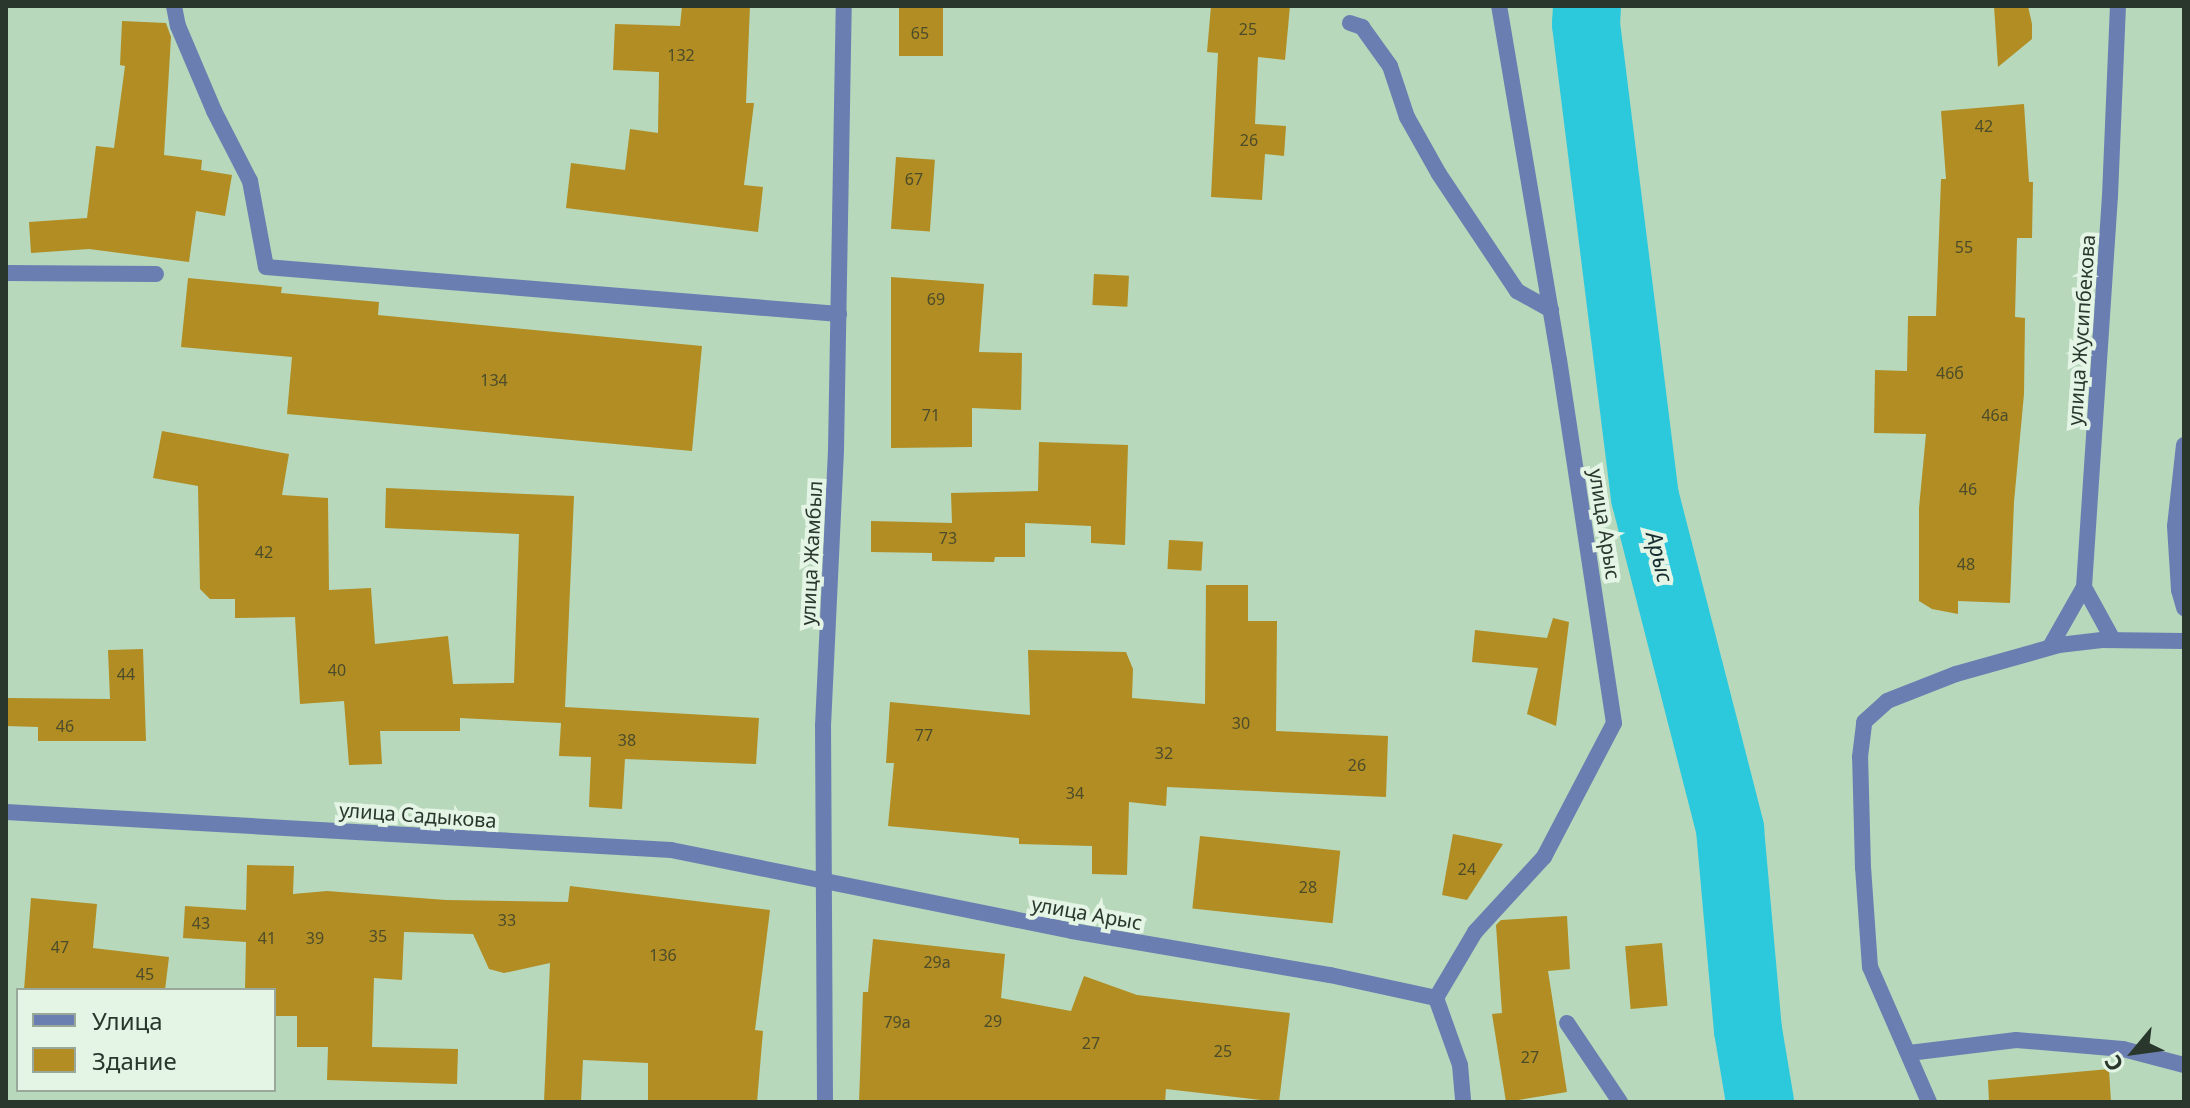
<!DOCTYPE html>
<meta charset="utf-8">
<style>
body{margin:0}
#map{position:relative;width:2190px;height:1108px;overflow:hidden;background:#b7d8bb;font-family:"Noto Sans",sans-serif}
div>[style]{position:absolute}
.river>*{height:68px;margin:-34px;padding:0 34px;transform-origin:34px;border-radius:34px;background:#2cc9dd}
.building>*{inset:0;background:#b18d23;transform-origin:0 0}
.street>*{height:16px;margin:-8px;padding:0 8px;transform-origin:8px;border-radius:8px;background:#6b7eb2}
span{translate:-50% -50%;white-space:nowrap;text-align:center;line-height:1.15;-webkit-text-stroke:8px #e4f4e5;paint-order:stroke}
.number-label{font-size:16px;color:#4c4c2a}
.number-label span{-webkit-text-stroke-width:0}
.street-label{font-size:20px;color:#2a372c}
.water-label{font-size:22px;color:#162e31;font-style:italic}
.frame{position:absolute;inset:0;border:8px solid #2a372c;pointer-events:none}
.legend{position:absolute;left:16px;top:988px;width:260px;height:104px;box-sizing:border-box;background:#e4f4e5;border:2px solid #9aa89b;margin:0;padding:10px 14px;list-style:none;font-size:24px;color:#2a372c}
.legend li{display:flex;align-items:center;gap:16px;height:40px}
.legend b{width:40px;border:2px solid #9aa89b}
.north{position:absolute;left:2094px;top:1012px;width:80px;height:80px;-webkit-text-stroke:6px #e4f4e5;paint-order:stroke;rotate:241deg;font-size:22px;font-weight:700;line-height:32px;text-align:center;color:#2a372c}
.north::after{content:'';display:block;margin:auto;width:28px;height:36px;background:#2a372c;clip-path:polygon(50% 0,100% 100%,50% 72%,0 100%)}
</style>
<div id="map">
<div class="river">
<i style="left:1587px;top:6px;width:18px;rotate:93deg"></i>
<i style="left:1586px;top:24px;width:477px;rotate:82.9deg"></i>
<i style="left:1645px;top:497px;width:343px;rotate:75.6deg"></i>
<i style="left:1730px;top:829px;width:202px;rotate:84.9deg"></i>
<i style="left:1748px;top:1030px;width:73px;rotate:80.5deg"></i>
</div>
<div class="building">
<i style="clip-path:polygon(682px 6px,750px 6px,746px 103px,754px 103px,744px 185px,763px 187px,758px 232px,566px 208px,571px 163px,625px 170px,630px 129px,658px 133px,659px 72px,613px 70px,615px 24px,680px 26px)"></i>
<i style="left:899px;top:6px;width:44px;height:50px"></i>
<i style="clip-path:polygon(1211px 6px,1290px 6px,1285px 60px,1258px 57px,1255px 124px,1286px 126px,1284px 156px,1265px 154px,1262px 200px,1211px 197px,1218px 53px,1207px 52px)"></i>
<i style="clip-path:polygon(1994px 6px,2028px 6px,2032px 24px,2032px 39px,1998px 67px)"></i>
<i style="clip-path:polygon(122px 21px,166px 23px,171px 37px,164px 155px,202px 160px,201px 170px,232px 175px,225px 216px,196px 211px,189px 262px,89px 249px,31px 253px,29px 222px,87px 218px,96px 146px,114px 148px,125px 66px,120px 65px)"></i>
<i style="clip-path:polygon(2024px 104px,2029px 182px,2033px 182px,2032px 238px,2017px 238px,2015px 317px,2025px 318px,2024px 394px,2014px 502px,2010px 603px,1958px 601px,1958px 614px,1932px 609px,1919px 601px,1919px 508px,1926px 434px,1874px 433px,1875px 370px,1907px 371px,1908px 316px,1936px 316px,1941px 179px,1946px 179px,1941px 111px)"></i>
<i style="left:896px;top:157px;width:39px;height:72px;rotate:4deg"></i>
<i style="left:1094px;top:274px;width:35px;height:31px;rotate:3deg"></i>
<i style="clip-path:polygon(891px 277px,984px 284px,979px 352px,1022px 353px,1021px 410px,972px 408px,972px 447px,891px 448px)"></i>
<i style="clip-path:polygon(188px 278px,282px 287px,281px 293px,379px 302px,378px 315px,702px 346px,692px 451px,287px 414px,292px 357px,181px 347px)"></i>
<i style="clip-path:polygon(162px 431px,289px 454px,282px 495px,328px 498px,329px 590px,371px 588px,375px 644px,448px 636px,453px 684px,514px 683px,519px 534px,385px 528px,386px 488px,574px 496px,565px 707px,759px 718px,756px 764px,625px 759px,622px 809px,589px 807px,591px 757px,559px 756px,561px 723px,460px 718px,460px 731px,380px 731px,382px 764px,349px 765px,344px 701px,300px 704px,295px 617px,235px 618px,235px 599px,210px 599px,200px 589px,198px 486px,153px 478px)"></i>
<i style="clip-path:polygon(1039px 442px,1128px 445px,1125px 545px,1091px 543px,1091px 526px,1025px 523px,1025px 557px,995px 557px,994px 562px,932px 561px,932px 553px,871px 552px,871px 521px,952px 523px,951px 493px,1038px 491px)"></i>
<i style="left:1169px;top:540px;width:34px;height:29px;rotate:3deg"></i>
<i style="clip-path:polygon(1206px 585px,1248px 585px,1248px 621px,1277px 621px,1276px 731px,1388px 736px,1386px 797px,1167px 787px,1166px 806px,1129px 802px,1127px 875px,1092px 874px,1092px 846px,1019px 844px,1019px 838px,888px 826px,894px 763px,886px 763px,890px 702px,1030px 715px,1028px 650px,1126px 652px,1133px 669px,1132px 698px,1205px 704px)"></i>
<i style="clip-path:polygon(1553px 618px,1569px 622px,1556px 726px,1527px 714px,1538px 668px,1472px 662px,1475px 630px,1547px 638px)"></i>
<i style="clip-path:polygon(143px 649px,146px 741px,38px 741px,38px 727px,6px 726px,6px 698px,110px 699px,108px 650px)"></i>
<i style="clip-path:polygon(1453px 834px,1503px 844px,1467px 900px,1442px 895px)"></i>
<i style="left:1200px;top:836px;width:141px;height:73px;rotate:6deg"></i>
<i style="clip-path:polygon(247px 865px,294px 866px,293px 894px,327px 891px,446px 900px,568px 902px,570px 886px,770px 910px,755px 1030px,763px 1031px,757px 1102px,648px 1102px,648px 1063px,583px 1060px,581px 1102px,544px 1102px,550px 963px,504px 973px,489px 969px,473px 934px,404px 932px,402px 980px,374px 978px,372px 1047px,458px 1049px,457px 1084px,327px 1080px,328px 1047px,297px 1047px,297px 1016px,274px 1016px,274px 990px,245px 990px,246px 942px,183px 938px,185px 906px,246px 910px)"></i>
<i style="clip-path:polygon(31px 898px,97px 904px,93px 948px,169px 957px,165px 990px,24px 990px)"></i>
<i style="clip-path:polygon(1567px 916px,1570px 969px,1548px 971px,1567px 1092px,1506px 1102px,1492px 1014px,1502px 1013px,1496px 925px,1501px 920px)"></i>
<i style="clip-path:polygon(873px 939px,1005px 954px,1001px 998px,1071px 1011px,1084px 976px,1137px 995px,1290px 1013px,1279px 1102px,1166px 1089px,1165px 1102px,859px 1102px,863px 992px,868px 992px)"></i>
<i style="left:1662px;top:943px;width:63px;height:37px;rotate:85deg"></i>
<i style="clip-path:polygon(2109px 1069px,2111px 1102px,1989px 1102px,1988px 1080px)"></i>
</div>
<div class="street">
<i style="left:174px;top:6px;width:20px;rotate:79deg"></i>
<i style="left:178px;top:26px;width:92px;rotate:67deg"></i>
<i style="left:214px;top:111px;width:79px;rotate:62.8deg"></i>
<i style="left:250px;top:181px;width:87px;rotate:79.5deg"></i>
<i style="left:266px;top:267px;width:575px;rotate:4.69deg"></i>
<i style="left:1350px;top:23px;width:13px;rotate:18deg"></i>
<i style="left:1362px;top:27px;width:48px;rotate:54.3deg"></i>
<i style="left:1390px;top:66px;width:54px;rotate:71.6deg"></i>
<i style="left:1407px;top:117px;width:65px;rotate:60.7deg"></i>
<i style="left:1439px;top:174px;width:141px;rotate:56.3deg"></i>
<i style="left:1517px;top:291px;width:39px;rotate:29deg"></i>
<i style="left:6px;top:273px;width:150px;rotate:0.4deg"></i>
<i style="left:2184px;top:445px;width:81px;rotate:96.3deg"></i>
<i style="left:2175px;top:526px;width:64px;rotate:86.4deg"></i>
<i style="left:2179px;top:590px;width:19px;rotate:74deg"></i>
<i style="left:2084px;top:587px;width:60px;rotate:61.3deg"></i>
<i style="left:2050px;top:647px;width:69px;rotate:-60.5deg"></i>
<i style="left:2084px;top:587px;width:392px;rotate:-86.2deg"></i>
<i style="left:2110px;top:196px;width:190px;rotate:-87.6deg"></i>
<i style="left:6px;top:812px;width:666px;rotate:3.27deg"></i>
<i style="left:671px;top:850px;width:409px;rotate:11.4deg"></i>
<i style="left:1072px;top:931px;width:262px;rotate:9.7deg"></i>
<i style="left:1330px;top:975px;width:108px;rotate:12.2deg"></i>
<i style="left:1436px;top:998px;width:77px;rotate:-59.4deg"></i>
<i style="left:1475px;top:932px;width:102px;rotate:-47.4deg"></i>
<i style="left:1544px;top:857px;width:151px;rotate:-62.4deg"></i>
<i style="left:1614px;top:723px;width:367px;rotate:-98.6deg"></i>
<i style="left:1559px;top:360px;width:359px;rotate:-99.6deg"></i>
<i style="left:1436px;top:998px;width:71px;rotate:70.3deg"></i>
<i style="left:1460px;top:1065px;width:37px;rotate:85deg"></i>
<i style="left:1567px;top:1023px;width:95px;rotate:56.1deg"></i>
<i style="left:1909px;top:1053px;width:108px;rotate:-6.9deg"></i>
<i style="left:2016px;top:1040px;width:107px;rotate:4.8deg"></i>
<i style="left:2123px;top:1049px;width:63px;rotate:14.7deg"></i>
<i style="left:825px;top:1102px;width:376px;rotate:-90.3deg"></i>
<i style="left:823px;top:726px;width:276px;rotate:-87.3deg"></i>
<i style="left:836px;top:450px;width:444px;rotate:-89deg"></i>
<i style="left:1929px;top:1102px;width:147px;rotate:-113.6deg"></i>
<i style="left:1870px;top:967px;width:99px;rotate:-94deg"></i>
<i style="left:1863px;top:868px;width:111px;rotate:-91.5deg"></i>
<i style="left:1860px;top:757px;width:35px;rotate:-83deg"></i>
<i style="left:1864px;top:722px;width:31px;rotate:-42deg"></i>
<i style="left:1887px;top:701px;width:74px;rotate:-21.4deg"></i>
<i style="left:1956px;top:674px;width:107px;rotate:-15.7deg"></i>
<i style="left:2059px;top:645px;width:43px;rotate:-6.6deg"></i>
<i style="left:2102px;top:640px;width:82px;rotate:0.7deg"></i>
</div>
<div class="number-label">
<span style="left:1248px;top:29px">25</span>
<span style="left:920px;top:33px">65</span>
<span style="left:681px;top:55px">132</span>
<span style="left:1984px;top:126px">42</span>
<span style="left:1249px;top:140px">26</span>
<span style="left:914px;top:179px">67</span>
<span style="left:1964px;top:247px">55</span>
<span style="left:936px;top:299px">69</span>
<span style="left:1950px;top:373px">46б</span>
<span style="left:494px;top:380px">134</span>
<span style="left:931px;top:415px">71</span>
<span style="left:1995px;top:415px">46а</span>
<span style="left:1968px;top:489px">46</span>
<span style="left:948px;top:538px">73</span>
<span style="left:264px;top:552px">42</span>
<span style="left:1966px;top:564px">48</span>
<span style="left:337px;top:670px">40</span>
<span style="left:126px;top:674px">44</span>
<span style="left:1241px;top:723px">30</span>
<span style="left:65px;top:726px">46</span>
<span style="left:924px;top:735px">77</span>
<span style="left:627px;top:740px">38</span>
<span style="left:1164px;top:753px">32</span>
<span style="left:1357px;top:765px">26</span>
<span style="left:1075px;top:793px">34</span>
<span style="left:1467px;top:869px">24</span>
<span style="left:1308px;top:887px">28</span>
<span style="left:507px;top:920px">33</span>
<span style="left:201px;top:923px">43</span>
<span style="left:378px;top:936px">35</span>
<span style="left:267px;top:938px">41</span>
<span style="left:315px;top:938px">39</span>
<span style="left:60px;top:947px">47</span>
<span style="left:663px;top:955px">136</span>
<span style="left:937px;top:962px">29а</span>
<span style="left:145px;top:974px">45</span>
<span style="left:993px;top:1021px">29</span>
<span style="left:897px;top:1022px">79а</span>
<span style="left:1091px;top:1043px">27</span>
<span style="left:1223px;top:1051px">25</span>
<span style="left:1530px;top:1057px">27</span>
</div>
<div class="street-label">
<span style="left:2081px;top:330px;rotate:-86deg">улица Жусипбекова</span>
<span style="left:1605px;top:524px;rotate:81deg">улица Арыс</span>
<span style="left:811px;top:553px;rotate:-87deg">улица Жамбыл</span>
<span style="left:418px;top:815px;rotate:4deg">улица Садыкова</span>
<span style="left:1087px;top:913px;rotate:10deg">улица Арыс</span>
</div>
<div class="water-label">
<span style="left:1660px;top:557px;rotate:76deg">Арыс</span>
</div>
<div class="frame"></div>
<ul class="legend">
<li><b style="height:10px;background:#6b7eb2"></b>Улица</li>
<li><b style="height:22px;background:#b18d23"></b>Здание</li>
</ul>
<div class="north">С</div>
</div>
